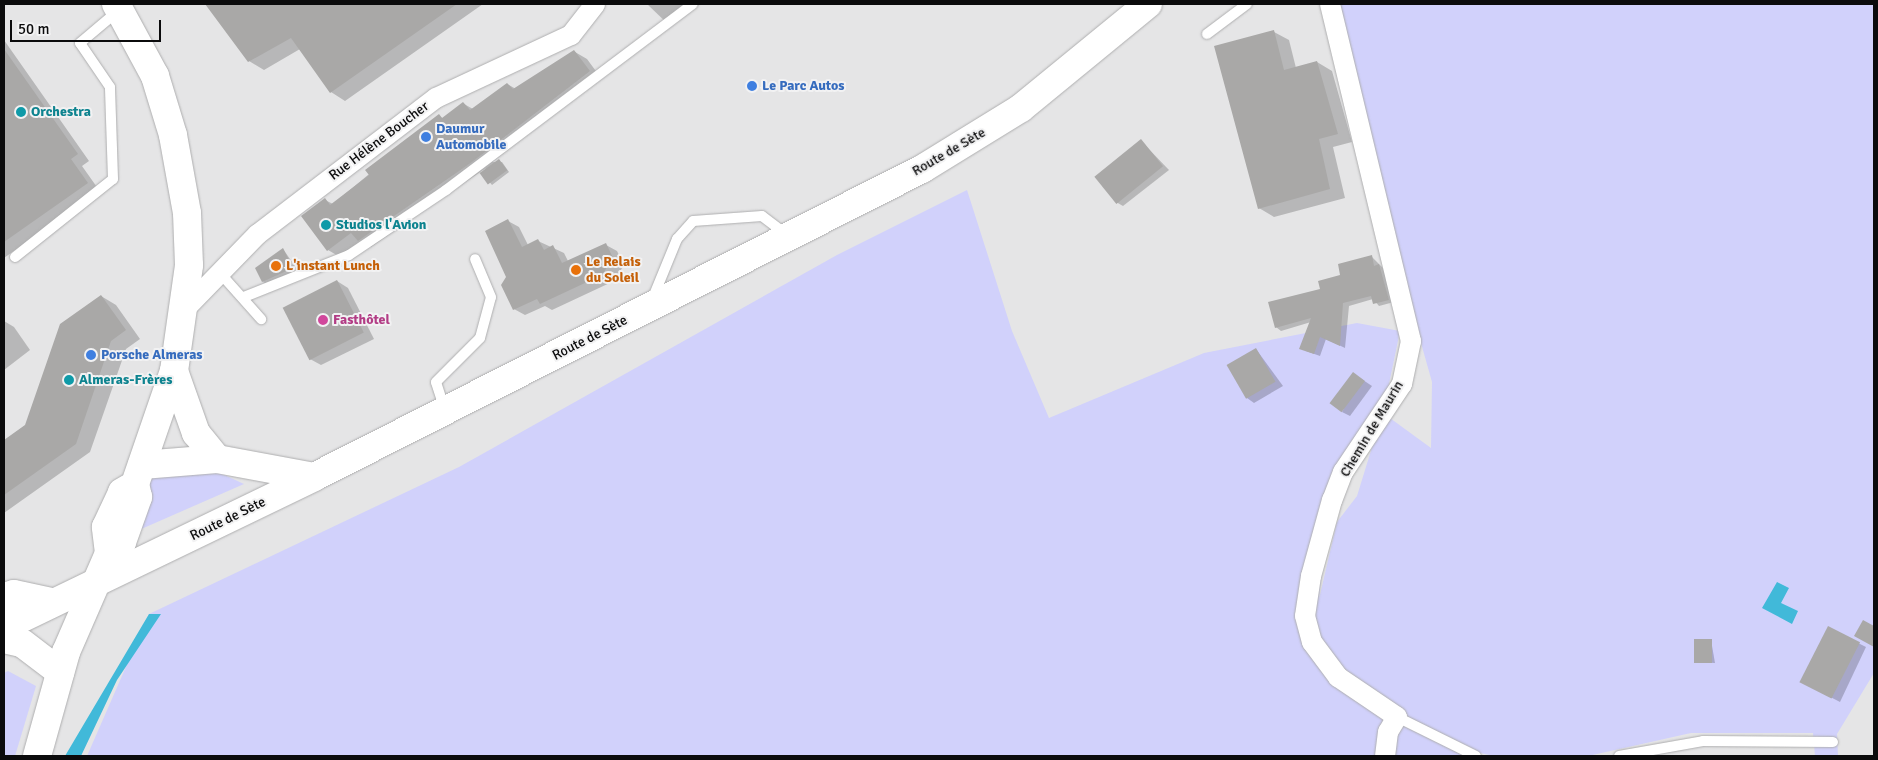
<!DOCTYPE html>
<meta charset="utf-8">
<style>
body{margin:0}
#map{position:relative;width:1878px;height:760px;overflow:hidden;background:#e5e5e6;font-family:Signika,sans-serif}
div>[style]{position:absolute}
.green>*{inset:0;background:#d1d1fb}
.water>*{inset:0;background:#41b9d9}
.shadow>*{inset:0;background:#0003}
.building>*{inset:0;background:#a9a8a7;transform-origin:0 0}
.roads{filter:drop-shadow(0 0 1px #aeaeaf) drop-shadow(0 0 1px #aeaeaf)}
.lane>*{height:10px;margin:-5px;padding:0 5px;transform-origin:5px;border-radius:5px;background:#fff}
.street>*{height:20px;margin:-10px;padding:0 10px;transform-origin:10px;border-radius:10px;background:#fff}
.secondary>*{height:28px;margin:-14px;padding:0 14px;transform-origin:14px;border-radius:14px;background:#fff}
.primary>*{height:28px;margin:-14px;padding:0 14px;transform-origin:14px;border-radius:14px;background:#fff}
.dots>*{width:14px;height:14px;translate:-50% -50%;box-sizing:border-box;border:2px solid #f2f2f3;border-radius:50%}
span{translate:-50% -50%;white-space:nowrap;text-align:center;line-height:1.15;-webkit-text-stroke:4px #f2f2f3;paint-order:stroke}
.shop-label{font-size:14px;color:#366cbe;font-weight:700}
.left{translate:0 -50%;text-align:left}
.culture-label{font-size:14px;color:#0d838f;font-weight:700}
.street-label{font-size:14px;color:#0b0b0c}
.food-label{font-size:14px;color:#c56008;font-weight:700}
.hotel-label{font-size:14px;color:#b23c85;font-weight:700}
.frame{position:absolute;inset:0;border:5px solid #0b0b0c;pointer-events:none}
.scale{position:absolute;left:10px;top:20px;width:151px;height:22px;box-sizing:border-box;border:2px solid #0b0b0c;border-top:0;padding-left:6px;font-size:15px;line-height:18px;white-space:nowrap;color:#0b0b0c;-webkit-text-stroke:4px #f2f2f3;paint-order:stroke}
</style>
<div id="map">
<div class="green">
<i style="clip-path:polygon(evenodd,1336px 4px,1874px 4px,1874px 673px,1837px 734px,1838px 756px,1815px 756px,1813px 733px,1691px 733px,1588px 756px,1494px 756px,1471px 751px,1476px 756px,87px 756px,149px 614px,459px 467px,837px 255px,967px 190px,1012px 331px,1049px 418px,1204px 353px,1357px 323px,1400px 331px,1383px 413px,1431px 448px,1432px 382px,1395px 251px,1336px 4px,1381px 418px,1357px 496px,1337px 522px,1319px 599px,1326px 522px,1381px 418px)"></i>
<i style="clip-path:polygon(164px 472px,220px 473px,244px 484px,139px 530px,137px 521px,151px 478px)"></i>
<i style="clip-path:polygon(8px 671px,36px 686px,15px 756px,4px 756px,4px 673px)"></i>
</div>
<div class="water">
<i style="clip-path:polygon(1777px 582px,1789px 588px,1781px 603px,1798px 611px,1792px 624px,1762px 608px)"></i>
<i style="clip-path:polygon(149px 614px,161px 614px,117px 680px,81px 756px,65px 756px)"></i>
</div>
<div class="shadow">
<i style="clip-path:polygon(217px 4px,483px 4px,345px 101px,331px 92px,300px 49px,264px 70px,249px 61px,210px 9px)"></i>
<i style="clip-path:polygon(647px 4px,700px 4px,670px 26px)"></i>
<i style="clip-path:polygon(1274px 32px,1289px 40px,1296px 68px,1317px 62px,1332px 71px,1352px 142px,1333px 147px,1345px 198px,1274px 217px,1259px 208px)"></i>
<i style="clip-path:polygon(4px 40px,89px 161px,82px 166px,99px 190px,4px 258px)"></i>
<i style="clip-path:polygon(575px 52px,587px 59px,601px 78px,492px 162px,502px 162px,509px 172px,492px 185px,482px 173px,486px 168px,371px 247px,361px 242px,340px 257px,328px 250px,325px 200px,333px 204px,439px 116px,444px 119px,464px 104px,473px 109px,507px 84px,516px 89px)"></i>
<i style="clip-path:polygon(1141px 141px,1169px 170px,1123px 206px,1116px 202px)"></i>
<i style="clip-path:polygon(508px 221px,519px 227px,528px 245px,538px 241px,564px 253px,568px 261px,606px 245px,617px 251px,624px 265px,614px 281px,552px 310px,545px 306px,525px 315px,514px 309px,508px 278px)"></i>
<i style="clip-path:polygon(283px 249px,299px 272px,270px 286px,263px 282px)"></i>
<i style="clip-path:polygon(1371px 256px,1384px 269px,1394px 302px,1379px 306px,1373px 299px,1349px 306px,1345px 348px,1326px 339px,1320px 356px,1306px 351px,1311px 322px,1281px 331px,1276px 327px)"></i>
<i style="clip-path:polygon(337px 281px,348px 288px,374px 339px,321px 365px,310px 359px)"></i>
<i style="clip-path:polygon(101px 296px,116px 305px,140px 339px,126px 349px,90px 452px,4px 513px,4px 441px,26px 425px)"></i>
<i style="clip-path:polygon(4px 321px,14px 327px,30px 350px,4px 370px)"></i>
<i style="clip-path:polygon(1256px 349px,1283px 386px,1254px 403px,1247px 398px)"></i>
<i style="clip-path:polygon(1360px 378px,1372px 386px,1350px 416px,1342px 412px)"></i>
<i style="clip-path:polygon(1828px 628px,1866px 647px,1840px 702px,1813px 688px)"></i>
<i style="clip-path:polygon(1711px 640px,1715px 663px,1696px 662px)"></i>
</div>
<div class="building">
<i style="clip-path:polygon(205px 4px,457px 4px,330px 93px,291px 38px,248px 62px)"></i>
<i style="clip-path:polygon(1274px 30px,1284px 70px,1317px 61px,1338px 134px,1319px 139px,1330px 189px,1258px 209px,1214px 46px)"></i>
<i style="clip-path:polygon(4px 49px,78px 154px,71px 159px,88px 183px,4px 242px)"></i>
<i style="clip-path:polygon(574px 50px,590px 71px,472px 162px,358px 241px,351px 233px,327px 251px,301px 216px,325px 198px,330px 205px,369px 175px,365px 170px,439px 114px,442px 118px,463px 102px,470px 110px,507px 83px,513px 89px)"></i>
<i style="left:1141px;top:139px;width:35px;height:60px;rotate:51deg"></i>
<i style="left:499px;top:159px;width:14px;height:24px;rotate:54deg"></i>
<i style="clip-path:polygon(508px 219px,522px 247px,538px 239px,544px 250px,553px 245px,562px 263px,606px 243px,613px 258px,602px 275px,540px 304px,537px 299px,513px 310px,501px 285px,506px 277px,485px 231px)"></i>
<i style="clip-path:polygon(283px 248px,293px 268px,262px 282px,255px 268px)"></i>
<i style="clip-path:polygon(1372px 255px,1374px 266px,1379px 264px,1389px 300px,1373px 304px,1371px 296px,1343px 303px,1340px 346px,1320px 337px,1314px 354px,1299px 349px,1311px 318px,1275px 328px,1268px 302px,1320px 289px,1318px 281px,1340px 275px,1338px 264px)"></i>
<i style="left:337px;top:280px;width:59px;height:61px;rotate:63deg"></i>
<i style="clip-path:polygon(101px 295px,126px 330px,111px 341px,76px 444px,4px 495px,4px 440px,25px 425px,60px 324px)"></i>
<i style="left:1256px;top:348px;width:39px;height:34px;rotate:60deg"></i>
<i style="left:1353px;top:372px;width:15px;height:39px;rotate:37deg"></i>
<i style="clip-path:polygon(1863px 620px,1874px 626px,1874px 647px,1854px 636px)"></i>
<i style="left:1828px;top:626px;width:36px;height:63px;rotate:27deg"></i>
<i style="left:1694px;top:639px;width:18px;height:24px"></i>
</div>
<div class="roads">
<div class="lane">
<i style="left:1207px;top:34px;width:50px;rotate:-36.9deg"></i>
<i style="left:15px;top:257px;width:125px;rotate:-38.5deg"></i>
<i style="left:113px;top:179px;width:92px;rotate:-91.9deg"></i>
<i style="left:110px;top:87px;width:53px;rotate:-124.3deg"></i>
<i style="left:80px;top:43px;width:51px;rotate:-40.2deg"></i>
<i style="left:220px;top:273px;width:62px;rotate:48.3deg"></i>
<i style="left:244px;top:297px;width:113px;rotate:-21.8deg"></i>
<i style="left:349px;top:255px;width:117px;rotate:-33.8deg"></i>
<i style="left:446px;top:190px;width:309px;rotate:-37deg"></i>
<i style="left:652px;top:300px;width:66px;rotate:-67.7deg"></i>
<i style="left:677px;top:239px;width:24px;rotate:-48deg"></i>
<i style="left:693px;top:221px;width:69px;rotate:-4.1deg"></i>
<i style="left:762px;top:216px;width:31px;rotate:37deg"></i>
<i style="left:445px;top:410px;width:29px;rotate:-108deg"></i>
<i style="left:436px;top:382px;width:62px;rotate:-45deg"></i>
<i style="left:480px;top:338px;width:42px;rotate:-75deg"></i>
<i style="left:491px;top:297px;width:41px;rotate:-112.8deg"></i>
<i style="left:1397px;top:717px;width:88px;rotate:26.3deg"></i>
<i style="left:1619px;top:756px;width:85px;rotate:-10.1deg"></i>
<i style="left:1703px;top:741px;width:130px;rotate:0.4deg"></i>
</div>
<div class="street">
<i style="left:1330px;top:4px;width:347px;rotate:76.5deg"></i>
<i style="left:1411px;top:341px;width:44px;rotate:101.8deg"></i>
<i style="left:1402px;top:384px;width:106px;rotate:123.8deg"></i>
<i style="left:1343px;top:472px;width:30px;rotate:111deg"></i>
<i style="left:1332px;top:500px;width:79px;rotate:105.4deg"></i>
<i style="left:1311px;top:576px;width:40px;rotate:98.5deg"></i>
<i style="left:1305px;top:616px;width:27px;rotate:75deg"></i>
<i style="left:1312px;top:642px;width:44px;rotate:53.4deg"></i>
<i style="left:1338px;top:677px;width:71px;rotate:34.1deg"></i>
<i style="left:1397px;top:717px;width:17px;rotate:121deg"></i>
<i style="left:1388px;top:732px;width:24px;rotate:97deg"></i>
<i style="left:183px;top:311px;width:107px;rotate:-45.8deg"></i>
<i style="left:258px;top:234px;width:224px;rotate:-37.4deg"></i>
<i style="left:436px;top:98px;width:149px;rotate:-25deg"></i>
<i style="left:571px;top:35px;width:39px;rotate:-52deg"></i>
</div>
<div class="secondary">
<i style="left:174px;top:371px;width:66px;rotate:70.5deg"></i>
<i style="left:196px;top:433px;width:33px;rotate:51deg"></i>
<i style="left:217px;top:459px;width:99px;rotate:10.5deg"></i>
<i style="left:142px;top:465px;width:75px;rotate:-4.6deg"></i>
<i style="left:109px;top:553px;width:17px;rotate:-40deg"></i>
<i style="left:122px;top:542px;width:48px;rotate:-70.4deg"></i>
<i style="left:138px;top:497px;width:13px;rotate:-103deg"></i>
<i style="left:135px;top:484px;width:120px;rotate:-71deg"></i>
<i style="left:174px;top:371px;width:107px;rotate:-81.9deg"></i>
<i style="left:189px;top:265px;width:52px;rotate:-92.2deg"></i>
<i style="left:187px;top:213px;width:79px;rotate:-100.2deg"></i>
<i style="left:173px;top:135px;width:62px;rotate:-107deg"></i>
<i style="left:155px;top:76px;width:82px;rotate:-118.4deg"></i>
<i style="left:37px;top:756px;width:108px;rotate:-74.4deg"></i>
<i style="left:66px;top:652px;width:108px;rotate:-66.5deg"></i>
<i style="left:109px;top:553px;width:26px;rotate:-97deg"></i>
<i style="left:106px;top:527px;width:38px;rotate:-65deg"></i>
<i style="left:122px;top:492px;width:8px;rotate:-30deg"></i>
</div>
<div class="primary">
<i style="left:4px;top:597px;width:10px;rotate:-17deg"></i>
<i style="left:14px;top:594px;width:38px;rotate:12deg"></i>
<i style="left:4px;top:627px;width:344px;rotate:-25.8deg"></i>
<i style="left:314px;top:477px;width:682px;rotate:-26.87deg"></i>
<i style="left:922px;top:169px;width:116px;rotate:-31.6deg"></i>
<i style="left:1021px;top:108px;width:164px;rotate:-39.3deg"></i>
<i style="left:4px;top:639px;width:18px;rotate:13deg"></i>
<i style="left:22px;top:643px;width:48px;rotate:37.3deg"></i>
</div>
</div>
<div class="dots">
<i style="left:752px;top:86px;background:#3f7fe0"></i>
<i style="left:21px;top:112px;background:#0f9aa8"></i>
<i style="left:426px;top:137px;background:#3f7fe0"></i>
<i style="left:326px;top:225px;background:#0f9aa8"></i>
<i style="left:276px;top:266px;background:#e8710a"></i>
<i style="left:576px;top:270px;background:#e8710a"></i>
<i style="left:323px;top:320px;background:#d1479c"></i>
<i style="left:91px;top:355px;background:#3f7fe0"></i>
<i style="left:69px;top:380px;background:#0f9aa8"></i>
</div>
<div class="shop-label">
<span class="left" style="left:762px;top:86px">Le Parc Autos</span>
<span class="left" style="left:436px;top:137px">Daumur<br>Automobile</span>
<span class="left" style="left:101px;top:355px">Porsche Almeras</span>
</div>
<div class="culture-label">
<span class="left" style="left:31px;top:112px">Orchestra</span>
<span class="left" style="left:336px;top:225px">Studios l'Avion</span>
<span class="left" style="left:79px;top:380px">Almeras-Frères</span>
</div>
<div class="street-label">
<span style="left:379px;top:141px;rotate:-37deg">Rue Hélène Boucher</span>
<span style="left:949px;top:152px;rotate:-30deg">Route de Sète</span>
<span style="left:590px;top:338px;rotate:-27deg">Route de Sète</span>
<span style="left:1372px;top:429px;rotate:-59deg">Chemin de Maurin</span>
<span style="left:228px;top:519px;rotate:-26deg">Route de Sète</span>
</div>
<div class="food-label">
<span class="left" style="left:586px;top:270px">Le Relais<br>du Soleil</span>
<span class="left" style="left:286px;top:266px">L'instant Lunch</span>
</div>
<div class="hotel-label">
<span class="left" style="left:333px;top:320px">Fasthôtel</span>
</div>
<div class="frame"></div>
<div class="scale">50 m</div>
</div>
